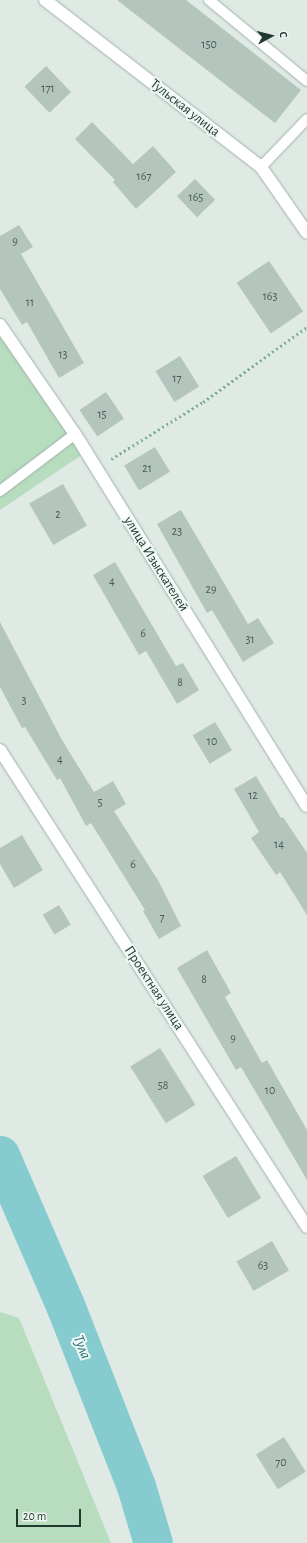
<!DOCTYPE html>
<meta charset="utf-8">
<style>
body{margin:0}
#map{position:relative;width:307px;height:1543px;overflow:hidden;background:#dfeae4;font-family:"Alegreya Sans",sans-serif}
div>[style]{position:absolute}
.green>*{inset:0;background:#b7dcbe}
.river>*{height:39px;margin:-19.5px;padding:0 19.5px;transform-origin:19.5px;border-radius:19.5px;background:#86cbd0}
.building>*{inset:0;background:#b4c5bd;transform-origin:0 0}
.path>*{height:2.5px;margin-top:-1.25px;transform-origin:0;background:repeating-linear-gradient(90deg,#7fae9b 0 2px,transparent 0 5px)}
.roads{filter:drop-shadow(0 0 1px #a2b2ab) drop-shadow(0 0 1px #a2b2ab)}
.service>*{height:10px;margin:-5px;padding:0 5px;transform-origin:5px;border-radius:5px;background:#fff}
.minor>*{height:12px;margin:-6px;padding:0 6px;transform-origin:6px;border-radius:6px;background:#fff}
span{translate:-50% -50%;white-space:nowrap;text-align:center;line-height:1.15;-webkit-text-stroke:4px #eff7f2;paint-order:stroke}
.number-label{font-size:12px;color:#455d54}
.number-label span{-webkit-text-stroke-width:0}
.street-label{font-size:14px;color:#203a31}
.water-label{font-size:15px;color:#1b6e75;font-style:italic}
.north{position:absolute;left:251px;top:16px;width:40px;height:40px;-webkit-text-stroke:3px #eff7f2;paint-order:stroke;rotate:83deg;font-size:11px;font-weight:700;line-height:16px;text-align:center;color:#203a31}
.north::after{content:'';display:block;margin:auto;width:14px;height:18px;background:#203a31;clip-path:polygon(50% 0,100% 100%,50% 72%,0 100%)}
.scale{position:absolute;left:16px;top:1509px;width:65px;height:18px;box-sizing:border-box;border:2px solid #203a31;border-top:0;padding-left:5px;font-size:12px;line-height:14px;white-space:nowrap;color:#203a31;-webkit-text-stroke:3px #eff7f2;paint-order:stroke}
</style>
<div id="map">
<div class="green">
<i style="clip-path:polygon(0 332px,86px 452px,0 510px)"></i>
<i style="clip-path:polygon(0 1312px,19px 1318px,111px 1543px,0 1543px)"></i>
</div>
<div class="river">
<i style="left:0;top:1155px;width:163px;rotate:66.6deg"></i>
<i style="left:65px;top:1305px;width:194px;rotate:68.6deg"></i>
<i style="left:136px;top:1486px;width:59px;rotate:73.4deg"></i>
</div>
<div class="building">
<i style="clip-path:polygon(117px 0,186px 0,301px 90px,275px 123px)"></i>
<i style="left:46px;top:66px;width:36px;height:30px;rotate:46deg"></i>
<i style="clip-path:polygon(92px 122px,133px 164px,153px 146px,176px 172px,136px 209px,113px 182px,115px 180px,75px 139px)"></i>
<i style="left:195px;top:179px;width:29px;height:25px;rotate:46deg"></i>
<i style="clip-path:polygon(19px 225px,33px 247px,21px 254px,84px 363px,59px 378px,27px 322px,22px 325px,0 289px,0 236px)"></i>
<i style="left:269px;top:261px;width:61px;height:39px;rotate:56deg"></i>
<i style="left:180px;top:356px;width:36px;height:29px;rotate:58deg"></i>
<i style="left:106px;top:392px;width:32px;height:32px;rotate:56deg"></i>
<i style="left:155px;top:447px;width:29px;height:36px;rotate:59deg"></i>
<i style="left:63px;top:484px;width:48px;height:39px;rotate:60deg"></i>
<i style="clip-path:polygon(181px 510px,248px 624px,258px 618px,274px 643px,243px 662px,212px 610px,207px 613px,157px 524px)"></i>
<i style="clip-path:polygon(115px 562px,176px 666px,183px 663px,199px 690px,177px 704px,146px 651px,139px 655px,93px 575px)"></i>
<i style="clip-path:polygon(0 622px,62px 740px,94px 792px,113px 781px,126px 804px,114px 811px,159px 882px,181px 926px,159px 939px,143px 911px,145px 910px,91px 823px,86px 826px,60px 778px,57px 780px,25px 727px,22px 728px,0 687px)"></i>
<i style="left:215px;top:722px;width:33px;height:26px;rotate:59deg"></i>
<i style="clip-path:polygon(256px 776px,281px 818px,283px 817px,307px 853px,307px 915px,280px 872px,276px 875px,251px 838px,259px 832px,234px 789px)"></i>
<i style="clip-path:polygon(22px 835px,43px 870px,14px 888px,0 864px,0 848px)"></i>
<i style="left:59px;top:905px;width:23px;height:19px;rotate:59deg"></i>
<i style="clip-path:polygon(207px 950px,231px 993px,225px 997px,262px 1063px,267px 1060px,307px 1130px,307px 1180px,241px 1067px,236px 1070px,177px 968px)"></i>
<i style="left:160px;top:1048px;width:67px;height:35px;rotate:58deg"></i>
<i style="left:236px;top:1156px;width:49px;height:39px;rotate:59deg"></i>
<i style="left:272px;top:1241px;width:34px;height:41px;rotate:60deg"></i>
<i style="left:284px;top:1437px;width:41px;height:33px;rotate:58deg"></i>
</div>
<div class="path">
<i style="left:111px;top:459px;width:108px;rotate:-31.8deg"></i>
<i style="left:203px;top:402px;width:128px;rotate:-35.8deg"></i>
</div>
<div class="roads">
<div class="service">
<i style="left:209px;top:0;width:127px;rotate:39.6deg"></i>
<i style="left:261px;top:167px;width:66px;rotate:-46.2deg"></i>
<i style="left:0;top:491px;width:94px;rotate:-37.2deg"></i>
</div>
<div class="minor">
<i style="left:45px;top:0;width:273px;rotate:37.7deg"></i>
<i style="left:261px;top:167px;width:80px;rotate:55.1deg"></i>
<i style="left:0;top:325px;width:132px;rotate:55.5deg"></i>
<i style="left:75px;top:434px;width:438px;rotate:58.1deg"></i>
<i style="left:0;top:750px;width:567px;rotate:57.23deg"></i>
</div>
</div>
<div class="number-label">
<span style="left:209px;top:45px">150</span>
<span style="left:48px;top:89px">171</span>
<span style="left:144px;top:177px">167</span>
<span style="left:196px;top:198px">165</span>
<span style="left:15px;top:242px">9</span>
<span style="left:270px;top:297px">163</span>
<span style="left:30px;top:303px">11</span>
<span style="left:63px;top:355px">13</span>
<span style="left:177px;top:379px">17</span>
<span style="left:102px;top:415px">15</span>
<span style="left:147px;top:469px">21</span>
<span style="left:58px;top:515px">2</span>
<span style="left:177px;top:532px">23</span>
<span style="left:112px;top:582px">4</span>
<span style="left:211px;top:590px">29</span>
<span style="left:143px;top:634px">6</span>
<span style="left:250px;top:640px">31</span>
<span style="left:180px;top:683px">8</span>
<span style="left:24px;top:701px">3</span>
<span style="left:212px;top:742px">10</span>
<span style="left:60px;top:760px">4</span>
<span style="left:253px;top:796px">12</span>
<span style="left:100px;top:803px">5</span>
<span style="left:279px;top:845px">14</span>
<span style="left:133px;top:865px">6</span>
<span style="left:162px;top:918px">7</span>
<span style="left:204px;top:980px">8</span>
<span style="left:233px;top:1039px">9</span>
<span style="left:163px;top:1086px">58</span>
<span style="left:270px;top:1091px">10</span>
<span style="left:263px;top:1266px">63</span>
<span style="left:281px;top:1463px">70</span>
</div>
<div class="street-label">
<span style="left:185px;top:108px;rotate:38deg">Тульская улица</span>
<span style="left:156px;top:564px;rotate:58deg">улица Изыскателей</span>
<span style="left:154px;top:988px;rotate:57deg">Проектная улица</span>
</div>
<div class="water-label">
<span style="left:82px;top:1347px;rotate:69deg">Тула</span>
</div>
<div class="north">С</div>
<div class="scale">20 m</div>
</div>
